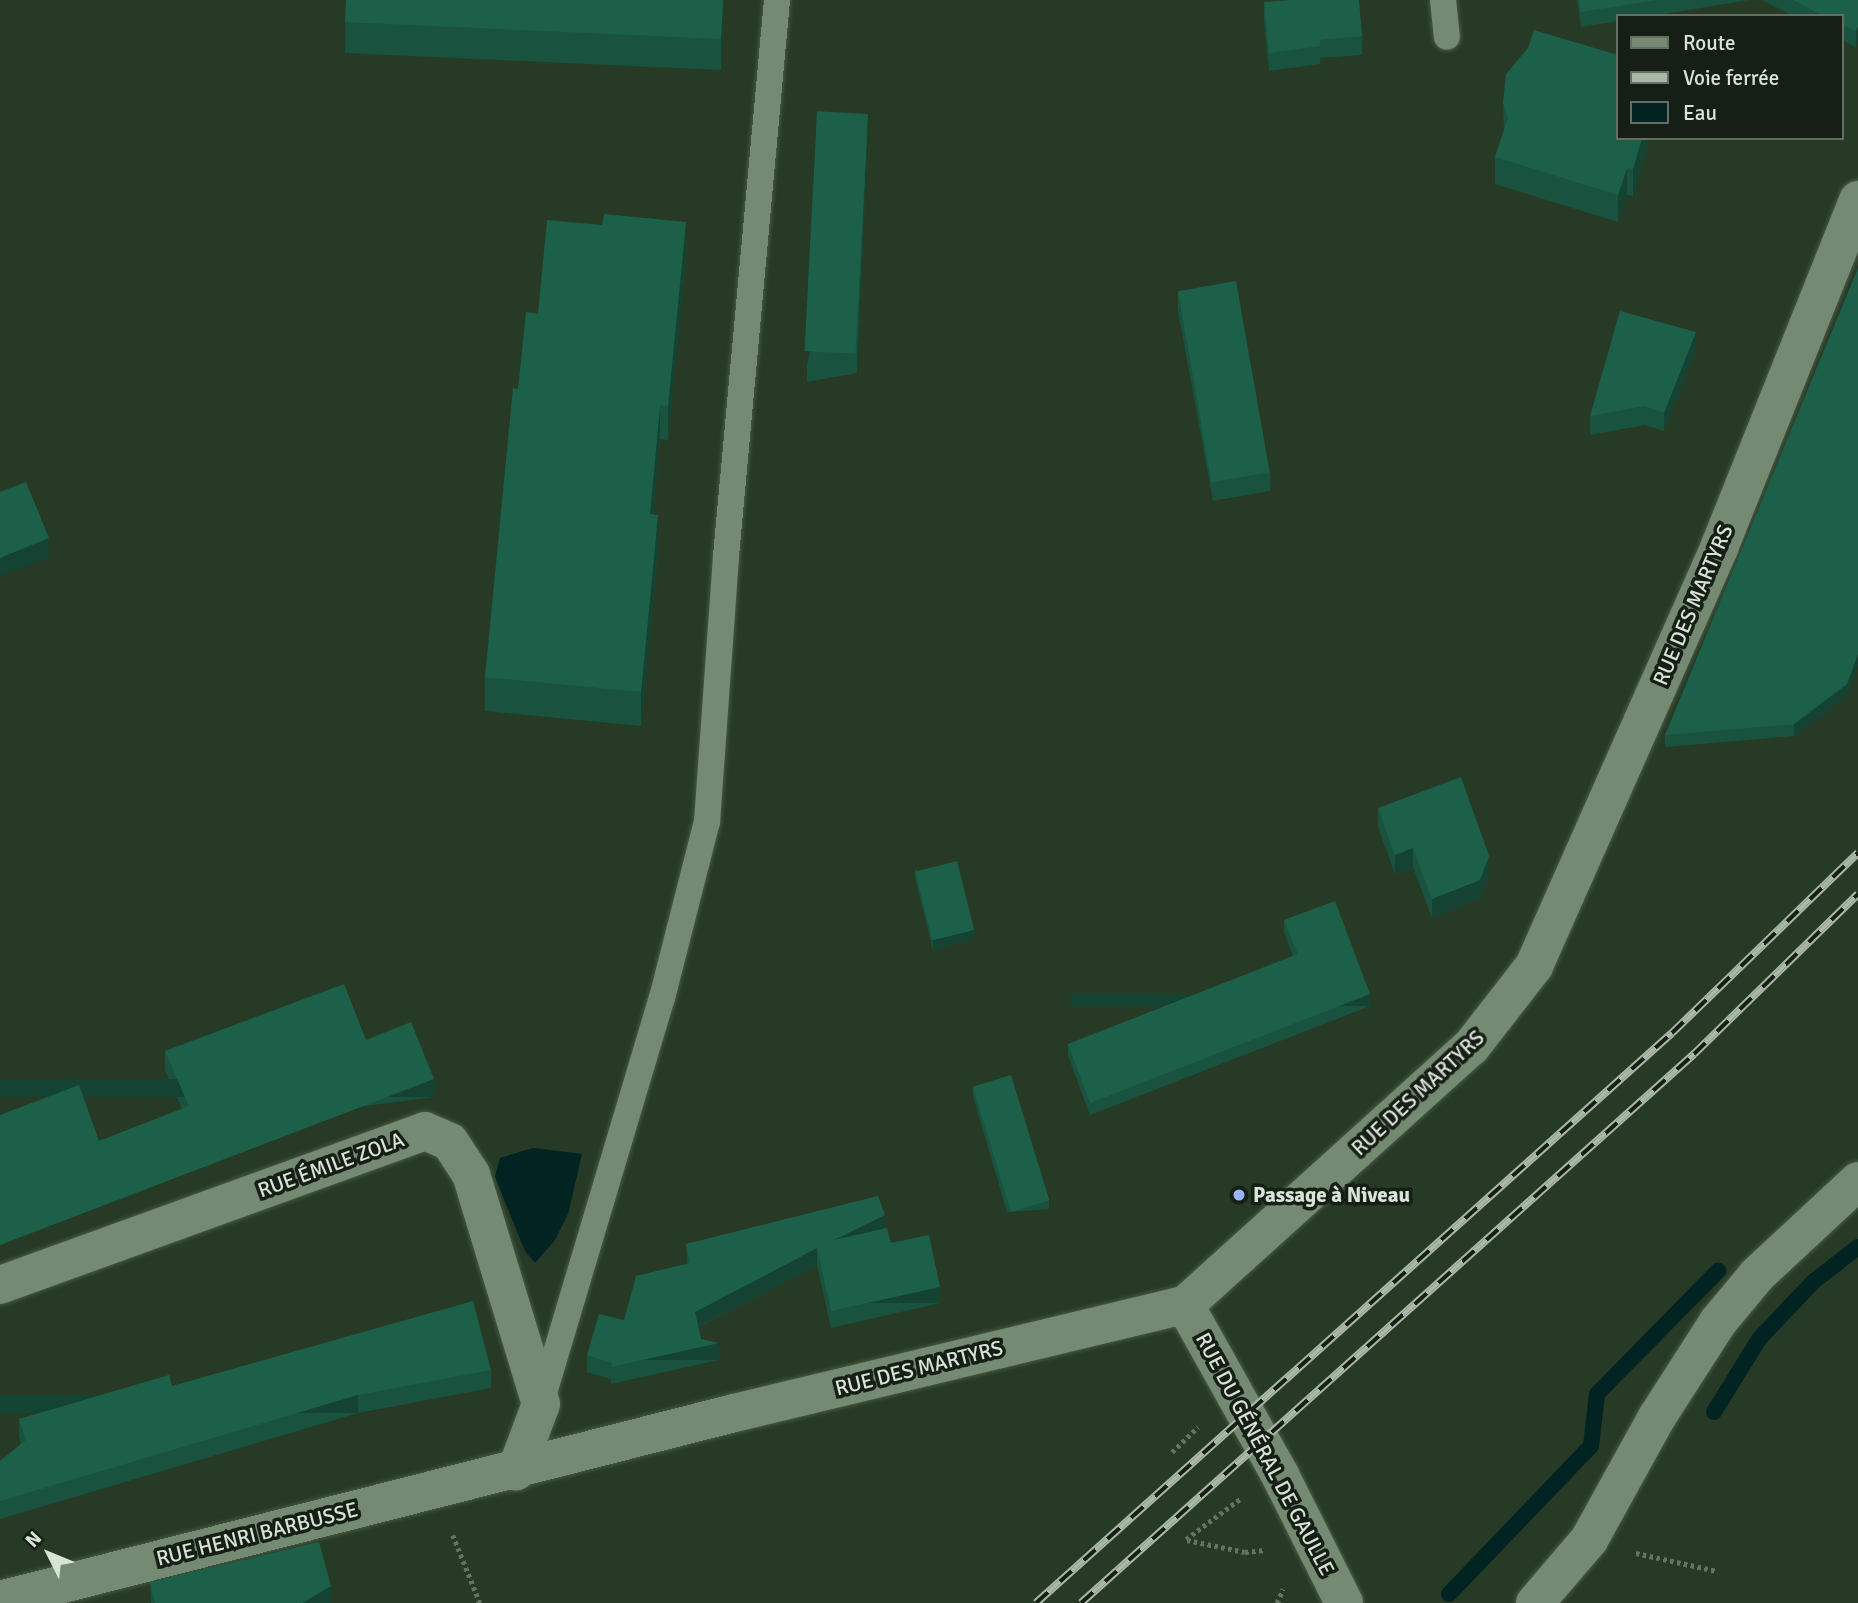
<!DOCTYPE html>
<meta charset="utf-8">
<style>
body{margin:0}
#map{position:relative;width:1858px;height:1603px;overflow:hidden;background:#273a25;font-family:Signika,sans-serif}
div>[style]{position:absolute}
.water>*{inset:0;background:#012322}
.stream>*{height:16px;margin:-8px;padding:0 8px;transform-origin:8px;border-radius:8px;background:#012322}
.path>*{height:4.5px;margin-top:-2.25px;transform-origin:0;background:repeating-linear-gradient(90deg,#637461 0 3.5px,transparent 0 7px)}
.roads{filter:drop-shadow(0 0 2px #475845) drop-shadow(0 0 2px #475845)}
.service>*{height:26px;margin:-13px;padding:0 13px;transform-origin:13px;border-radius:13px;background:#758a72}
.minor>*{height:38px;margin:-19px;padding:0 19px;transform-origin:19px;border-radius:19px;background:#758a72}
.tertiary>*{height:38px;margin:-19px;padding:0 19px;transform-origin:19px;border-radius:19px;background:#758a72}
.rail>*{height:8px;margin-top:-4px;transform-origin:0;background:repeating-linear-gradient(90deg,#161f15 0 16px,#aab8a8 0 32px);box-sizing:border-box;border-block:2px solid #aab8a8}
.wall>*{inset:0;background:#195340}
.shaded-wall>*{inset:0;background:#144334;transform-origin:0 0}
.building>*{inset:0;background:#1d604a;transform-origin:0 0}
.dots>*{width:19px;height:19px;translate:-50% -50%;box-sizing:border-box;border:4px solid #161f15;border-radius:50%}
span{translate:-50% -50%;white-space:nowrap;text-align:center;line-height:1.15;-webkit-text-stroke:7px #161f15;paint-order:stroke}
.street-label{font-size:21px;color:#d8e4d6}
.poi-label{font-size:21px;color:#d8e4d6;font-weight:700}
.left{translate:0 -50%;text-align:left}
.legend{position:absolute;left:1616px;top:14px;width:228px;height:126px;box-sizing:border-box;background:#161f15;border:2px solid #646e62;margin:0;padding:9px 12px;list-style:none;font-size:21px;color:#d8e4d6}
.legend li{display:flex;align-items:center;gap:14px;height:35px}
.legend b{width:35px;border:2px solid #646e62}
.north{position:absolute;left:14px;top:1519px;width:70px;height:70px;-webkit-text-stroke:5px #161f15;paint-order:stroke;rotate:313deg;font-size:19px;font-weight:700;line-height:28px;text-align:center;color:#d8e4d6}
.north::after{content:'';display:block;margin:auto;width:24px;height:32px;background:#d8e4d6;clip-path:polygon(50% 0,100% 100%,50% 72%,0 100%)}
</style>
<div id="map">
<div class="water">
<i style="clip-path:polygon(533px 1148px,582px 1154px,568px 1214px,555px 1240px,535px 1263px,525px 1251px,495px 1177px,500px 1158px)"></i>
</div>
<div class="stream">
<i style="left:1714px;top:1412px;width:86px;rotate:-58.3deg"></i>
<i style="left:1759px;top:1339px;width:79px;rotate:-46.5deg"></i>
<i style="left:1813px;top:1282px;width:57px;rotate:-37.9deg"></i>
<i style="left:1449px;top:1594px;width:205px;rotate:-46.2deg"></i>
<i style="left:1591px;top:1446px;width:52px;rotate:-83.4deg"></i>
<i style="left:1597px;top:1394px;width:173px;rotate:-45.5deg"></i>
</div>
<div class="path">
<i style="left:1172px;top:1452px;width:36px;rotate:-44deg"></i>
<i style="left:453px;top:1535px;width:73px;rotate:68.3deg"></i>
<i style="left:1186px;top:1539px;width:67px;rotate:-36.5deg"></i>
<i style="left:1187px;top:1540px;width:59px;rotate:11.7deg"></i>
<i style="left:1245px;top:1552px;width:20px;rotate:-6deg"></i>
<i style="left:1636px;top:1553px;width:83px;rotate:12.5deg"></i>
<i style="left:1277px;top:1603px;width:15px;rotate:-67deg"></i>
</div>
<div class="roads">
<div class="service">
<i style="left:1443px;top:0;width:37px;rotate:84deg"></i>
<i style="left:541px;top:1403px;width:423px;rotate:-73.4deg"></i>
<i style="left:662px;top:998px;width:182px;rotate:-75.7deg"></i>
<i style="left:707px;top:822px;width:267px;rotate:-85.9deg"></i>
<i style="left:726px;top:556px;width:558px;rotate:-84.76deg"></i>
</div>
<div class="minor">
<i style="left:0;top:1285px;width:452px;rotate:-19.9deg"></i>
<i style="left:425px;top:1131px;width:27px;rotate:24deg"></i>
<i style="left:450px;top:1142px;width:38px;rotate:57deg"></i>
<i style="left:471px;top:1174px;width:240px;rotate:73.1deg"></i>
<i style="left:541px;top:1404px;width:72px;rotate:110.5deg"></i>
<i style="left:1535px;top:1603px;width:83px;rotate:-49.4deg"></i>
<i style="left:1589px;top:1540px;width:141px;rotate:-61.1deg"></i>
<i style="left:1657px;top:1417px;width:113px;rotate:-57.3deg"></i>
<i style="left:1718px;top:1322px;width:61px;rotate:-50.3deg"></i>
<i style="left:1757px;top:1275px;width:138px;rotate:-42.9deg"></i>
</div>
<div class="tertiary">
<i style="left:1185px;top:1305px;width:195px;rotate:60.8deg"></i>
<i style="left:1280px;top:1475px;width:143px;rotate:63.4deg"></i>
<i style="left:0;top:1600px;width:757px;rotate:-14.29deg"></i>
<i style="left:734px;top:1413px;width:464px;rotate:-13.5deg"></i>
<i style="left:1185px;top:1305px;width:385px;rotate:-42.1deg"></i>
<i style="left:1471px;top:1047px;width:103px;rotate:-52.1deg"></i>
<i style="left:1534px;top:966px;width:457px;rotate:-66.1deg"></i>
<i style="left:1719px;top:548px;width:375px;rotate:-68.2deg"></i>
</div>
</div>
<div class="rail">
<i style="left:1036px;top:1603px;width:854px;rotate:-41.87deg"></i>
<i style="left:1672px;top:1033px;width:259px;rotate:-44.1deg"></i>
<i style="left:1081px;top:1603px;width:823px;rotate:-41.85deg"></i>
<i style="left:1694px;top:1054px;width:229px;rotate:-44.3deg"></i>
</div>
<div class="wall">
<i style="clip-path:polygon(346px 0,724px 0,721px 70px,345px 53px)"></i>
<i style="clip-path:polygon(1577px 0,1749px 0,1652px 16px,1618px 16px,1618px 21px,1581px 27px)"></i>
<i style="clip-path:polygon(1762px 0,1858px 0,1856px 47px,1842px 40px,1842px 16px,1794px 16px)"></i>
<i style="clip-path:polygon(1264px 2px,1362px 36px,1362px 55px,1320px 58px,1320px 64px,1269px 71px,1264px 21px)"></i>
<i style="clip-path:polygon(1503px 102px,1650px 138px,1633px 196px,1627px 195px,1618px 222px,1495px 184px,1495px 157px,1504px 131px)"></i>
<i style="clip-path:polygon(868px 132px,857px 373px,807px 382px,807px 364px)"></i>
<i style="clip-path:polygon(686px 256px,668px 440px,660px 439px,653px 515px,658px 549px,641px 726px,485px 711px,485px 677px,518px 389px,538px 314px)"></i>
<i style="clip-path:polygon(1178px 292px,1270px 472px,1270px 491px,1213px 501px,1178px 311px)"></i>
<i style="clip-path:polygon(1696px 350px,1664px 431px,1645px 425px,1590px 435px,1590px 416px)"></i>
<i style="clip-path:polygon(1847px 696px,1794px 736px,1665px 747px,1665px 735px)"></i>
<i style="clip-path:polygon(1378px 808px,1489px 875px,1480px 898px,1432px 918px,1413px 867px,1395px 874px,1378px 827px)"></i>
<i style="clip-path:polygon(915px 869px,974px 939px,933px 950px,915px 878px)"></i>
<i style="clip-path:polygon(1284px 920px,1370px 1006px,1090px 1115px,1068px 1056px,1068px 1044px,1293px 956px,1284px 932px)"></i>
<i style="clip-path:polygon(366px 1040px,434px 1097px,99px 1141px,182px 1109px,165px 1070px,165px 1051px)"></i>
<i style="clip-path:polygon(973px 1087px,1049px 1200px,1049px 1209px,1007px 1212px,973px 1096px)"></i>
<i style="clip-path:polygon(885px 1229px,891px 1243px,940px 1303px,831px 1328px,817px 1265px,698px 1327px,701px 1339px,719px 1360px,611px 1384px,611px 1379px,587px 1372px,587px 1355px,624px 1320px,687px 1264px,686px 1244px)"></i>
<i style="clip-path:polygon(491px 1370px,491px 1388px,358px 1413px,0 1519px,0 1461px,21px 1444px,19px 1437px,19px 1419px,172px 1386px)"></i>
<i style="clip-path:polygon(150px 1582px,331px 1603px,151px 1603px)"></i>
</div>
<div class="shaded-wall">
<i style="clip-path:polygon(723px 0,724px 0,721px 70px,721px 39px)"></i>
<i style="clip-path:polygon(1858px 26px,1858px 41px,1856px 47px,1856px 31px)"></i>
<i style="clip-path:polygon(868px 114px,868px 132px,857px 373px,857px 354px)"></i>
<i style="clip-path:polygon(1642px 138px,1650px 138px,1633px 196px,1633px 169px)"></i>
<i style="clip-path:polygon(1627px 168px,1627px 195px,1618px 222px,1618px 195px)"></i>
<i style="clip-path:polygon(686px 222px,686px 256px,668px 440px,668px 406px)"></i>
<i style="clip-path:polygon(1696px 332px,1696px 350px,1664px 431px,1664px 413px)"></i>
<i style="clip-path:polygon(660px 405px,660px 439px,650px 548px,650px 514px)"></i>
<i style="clip-path:polygon(658px 515px,658px 549px,641px 726px,641px 692px)"></i>
<i style="clip-path:polygon(49px 538px,49px 557px,0 576px,0 558px)"></i>
<i style="clip-path:polygon(1858px 654px,1858px 666px,1847px 696px,1794px 736px,1794px 724px)"></i>
<i style="clip-path:polygon(1413px 848px,1413px 867px,1395px 874px,1395px 855px)"></i>
<i style="clip-path:polygon(1489px 856px,1489px 875px,1480px 898px,1432px 918px,1432px 899px)"></i>
<i style="clip-path:polygon(974px 930px,974px 939px,933px 950px,933px 940px)"></i>
<i style="left:1370px;top:994px;width:12px;height:300px;rotate:90deg"></i>
<i style="left:434px;top:1079px;width:18px;height:465px;rotate:90deg"></i>
<i style="clip-path:polygon(885px 1215px,885px 1232px,834px 1240px)"></i>
<i style="clip-path:polygon(817px 1248px,817px 1265px,695px 1328px,695px 1312px)"></i>
<i style="left:940px;top:1287px;width:16px;height:112px;rotate:90deg"></i>
<i style="left:719px;top:1343px;width:17px;height:111px;rotate:90deg"></i>
<i style="left:358px;top:1395px;width:18px;height:373px;rotate:90deg"></i>
<i style="clip-path:polygon(331px 1586px,331px 1603px,302px 1603px)"></i>
</div>
<div class="building">
<i style="clip-path:polygon(346px 0,723px 0,721px 39px,345px 22px)"></i>
<i style="clip-path:polygon(1292px 0,1359px 0,1362px 36px,1320px 40px,1320px 46px,1269px 53px,1264px 2px)"></i>
<i style="clip-path:polygon(1579px 0,1655px 0,1581px 12px)"></i>
<i style="clip-path:polygon(1793px 0,1858px 0,1858px 26px,1856px 31px,1842px 25px,1842px 16px,1824px 16px)"></i>
<i style="clip-path:polygon(1534px 30px,1618px 55px,1618px 138px,1642px 138px,1633px 169px,1627px 168px,1618px 195px,1495px 157px,1508px 118px,1503px 102px,1506px 74px,1528px 48px)"></i>
<i style="left:868px;top:114px;width:240px;height:51px;rotate:93deg"></i>
<i style="clip-path:polygon(604px 214px,686px 222px,668px 406px,660px 405px,650px 514px,658px 515px,641px 692px,485px 677px,513px 388px,518px 389px,526px 312px,538px 314px,547px 220px,602px 225px)"></i>
<i style="clip-path:polygon(1858px 268px,1858px 654px,1847px 684px,1794px 724px,1665px 735px)"></i>
<i style="left:1236px;top:281px;width:194px;height:59px;rotate:80deg"></i>
<i style="clip-path:polygon(1620px 311px,1696px 332px,1664px 413px,1645px 406px,1590px 416px)"></i>
<i style="clip-path:polygon(26px 482px,49px 538px,0 558px,0 492px)"></i>
<i style="clip-path:polygon(1461px 777px,1489px 856px,1480px 880px,1432px 899px,1413px 848px,1395px 855px,1378px 808px)"></i>
<i style="left:957px;top:861px;width:71px;height:43px;rotate:76deg"></i>
<i style="clip-path:polygon(1335px 901px,1370px 994px,1090px 1103px,1068px 1044px,1298px 954px,1284px 920px)"></i>
<i style="clip-path:polygon(344px 984px,366px 1040px,411px 1022px,434px 1079px,0 1245px,0 1115px,79px 1085px,99px 1141px,189px 1106px,165px 1051px)"></i>
<i style="left:1011px;top:1075px;width:131px;height:40px;rotate:73deg"></i>
<i style="clip-path:polygon(878px 1196px,885px 1215px,834px 1240px,887px 1228px,891px 1243px,929px 1235px,940px 1287px,831px 1311px,817px 1248px,695px 1312px,701px 1339px,719px 1343px,611px 1367px,612px 1363px,587px 1355px,599px 1314px,624px 1320px,636px 1276px,690px 1263px,686px 1244px)"></i>
<i style="clip-path:polygon(473px 1301px,491px 1370px,358px 1395px,0 1501px,0 1461px,26px 1440px,19px 1419px,169px 1375px,172px 1386px)"></i>
<i style="clip-path:polygon(319px 1542px,331px 1586px,302px 1603px,155px 1603px,150px 1582px)"></i>
</div>
<div class="dots">
<i style="left:1239px;top:1195px;background:#97b6fd"></i>
</div>
<div class="street-label">
<span style="left:1693px;top:605px;rotate:-67deg">RUE DES MARTYRS</span>
<span style="left:1418px;top:1093px;rotate:-43deg">RUE DES MARTYRS</span>
<span style="left:331px;top:1165px;rotate:-20deg">RUE ÉMILE ZOLA</span>
<span style="left:919px;top:1368px;rotate:-14deg">RUE DES MARTYRS</span>
<span style="left:1265px;top:1454px;rotate:62deg">RUE DU GÉNÉRAL DE GAULLE</span>
<span style="left:257px;top:1534px;rotate:-14deg">RUE HENRI BARBUSSE</span>
</div>
<div class="poi-label">
<span class="left" style="left:1253px;top:1195px">Passage à Niveau</span>
</div>
<ul class="legend">
<li><b style="height:9px;background:#758a72"></b>Route</li>
<li><b style="height:9px;background:#aab8a8"></b>Voie ferrée</li>
<li><b style="height:19px;background:#012322"></b>Eau</li>
</ul>
<div class="north">N</div>
</div>
